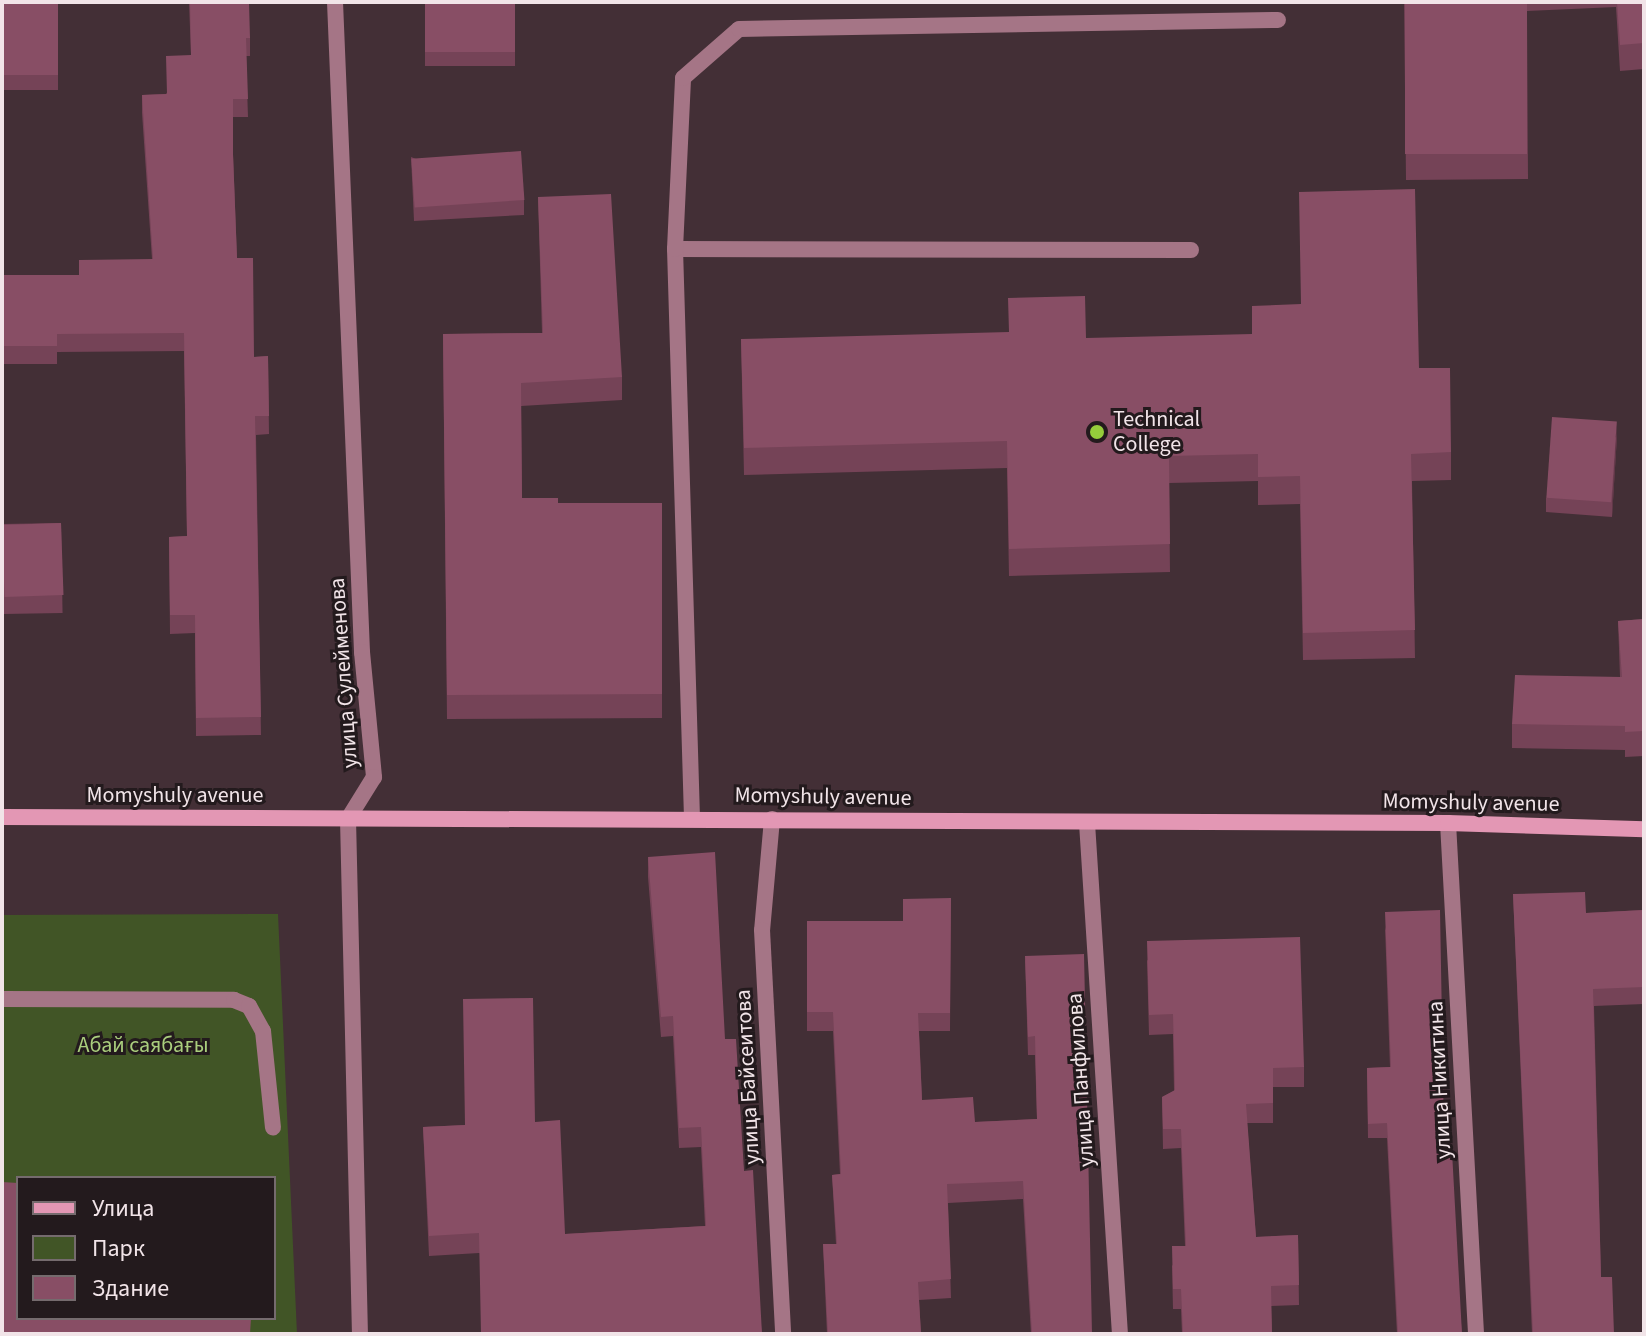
<!DOCTYPE html>
<meta charset="utf-8">
<style>
body{margin:0}
#map{position:relative;width:1646px;height:1336px;overflow:hidden;background:#432f36;font-family:"Source Sans 3",sans-serif}
div>[style]{position:absolute}
.green>*{inset:0;background:#415526}
.service>*{height:16px;margin:-8px;padding:0 8px;transform-origin:8px;border-radius:8px;background:#a57586}
.minor>*{height:16px;margin:-8px;padding:0 8px;transform-origin:8px;border-radius:8px;background:#a57586}
.secondary>*{height:16px;margin:-8px;padding:0 8px;transform-origin:8px;border-radius:8px;background:#e397b4}
.wall>*{inset:0;background:#754357;transform-origin:0 0}
.shaded-wall>*{inset:0;background:#5f3747}
.building>*{inset:0;background:#884e65;transform-origin:0 0}
.dots>*{width:22px;height:22px;translate:-50% -50%;box-sizing:border-box;border:4px solid #231a1d;border-radius:50%}
span{translate:-50% -50%;white-space:nowrap;text-align:center;line-height:1.15;-webkit-text-stroke:6px #231a1d;paint-order:stroke}
.poi-label{font-size:22px;color:#f1e4e8}
.left{translate:0 -50%;text-align:left}
.street-label{font-size:22px;color:#f1e4e8}
.park-label{font-size:22px;color:#aace7d}
.frame{position:absolute;inset:0;border:4px solid #f1e4e8;pointer-events:none}
.legend{position:absolute;left:16px;top:1176px;width:260px;height:144px;box-sizing:border-box;background:#231a1d;border:2px solid #756b6e;margin:0;padding:10px 14px;list-style:none;font-size:24px;color:#f1e4e8}
.legend li{display:flex;align-items:center;gap:16px;height:40px}
.legend b{width:40px;border:2px solid #756b6e}
</style>
<div id="map">
<div class="green">
<i style="clip-path:polygon(evenodd,278px 914px,297px 1334px,2px 1334px,2px 915px,278px 914px,18px 1178px,274px 1178px,274px 1318px,18px 1318px,18px 1178px)"></i>
</div>
<div class="service">
<i style="left:675px;top:249px;width:516px;rotate:0.11deg"></i>
<i style="left:692px;top:818px;width:569px;rotate:-91.71deg"></i>
<i style="left:675px;top:249px;width:171px;rotate:-87.3deg"></i>
<i style="left:683px;top:78px;width:74px;rotate:-41.2deg"></i>
<i style="left:739px;top:29px;width:539px;rotate:-0.96deg"></i>
<i style="left:2px;top:999px;width:232px;rotate:0.2deg"></i>
<i style="left:234px;top:1000px;width:16px;rotate:22deg"></i>
<i style="left:249px;top:1006px;width:29px;rotate:61deg"></i>
<i style="left:263px;top:1031px;width:97px;rotate:84.1deg"></i>
</div>
<div class="minor">
<i style="left:335px;top:2px;width:651px;rotate:87.62deg"></i>
<i style="left:362px;top:652px;width:126px;rotate:84.5deg"></i>
<i style="left:374px;top:777px;width:49px;rotate:121.8deg"></i>
<i style="left:348px;top:819px;width:515px;rotate:88.67deg"></i>
<i style="left:772px;top:819px;width:111px;rotate:95.1deg"></i>
<i style="left:762px;top:930px;width:405px;rotate:87deg"></i>
<i style="left:1087px;top:823px;width:512px;rotate:86.31deg"></i>
<i style="left:1448px;top:823px;width:512px;rotate:86.86deg"></i>
</div>
<div class="secondary">
<i style="left:2px;top:817px;width:1446px;rotate:0.24deg"></i>
<i style="left:1448px;top:823px;width:196px;rotate:1.8deg"></i>
</div>
<div class="wall">
<i style="left:2px;top:2px;width:56px;height:88px"></i>
<i style="clip-path:polygon(189px 2px,250px 38px,250px 56px,246px 56px,248px 117px,233px 117px,233px 154px,237px 258px,254px 357px,268px 356px,269px 434px,256px 435px,261px 735px,196px 736px,195px 633px,170px 634px,169px 537px,187px 536px,184px 351px,57px 352px,57px 364px,2px 364px,2px 275px,79px 275px,152px 259px,142px 113px,142px 95px,166px 94px,191px 55px)"></i>
<i style="left:425px;top:2px;width:90px;height:64px"></i>
<i style="clip-path:polygon(1404px 2px,1644px 2px,1644px 69px,1620px 71px,1616px 7px,1527px 11px,1528px 179px,1406px 180px)"></i>
<i style="clip-path:polygon(411px 157px,524px 200px,524px 215px,414px 221px)"></i>
<i style="clip-path:polygon(538px 197px,622px 377px,622px 400px,521px 406px,522px 498px,558px 503px,662px 503px,662px 718px,447px 719px,443px 334px,542px 333px)"></i>
<i style="clip-path:polygon(1086px 338px,1419px 368px,1451px 452px,1451px 480px,1412px 481px,1415px 658px,1303px 660px,1300px 504px,1258px 505px,1258px 481px,1169px 483px,1170px 572px,1009px 576px,1007px 468px,744px 475px,741px 339px)"></i>
<i style="clip-path:polygon(1617px 436px,1612px 517px,1546px 512px,1546px 498px)"></i>
<i style="left:61px;top:523px;width:90px;height:59px;rotate:89deg"></i>
<i style="clip-path:polygon(1644px 619px,1644px 756px,1625px 757px,1625px 750px,1512px 748px,1512px 724px,1620px 677px,1618px 621px)"></i>
<i style="clip-path:polygon(648px 857px,725px 1039px,744px 1171px,762px 1334px,479px 1253px,429px 1256px,423px 1127px,535px 1122px,565px 1234px,705px 1226px,701px 1147px,679px 1148px,673px 1036px,661px 1037px,648px 877px)"></i>
<i style="clip-path:polygon(1513px 894px,1586px 913px,1644px 910px,1644px 1004px,1594px 1006px,1601px 1277px,1614px 1334px,1532px 1334px)"></i>
<i style="clip-path:polygon(951px 898px,950px 1031px,919px 1031px,922px 1100px,975px 1122px,1037px 1119px,1035px 1055px,1028px 1055px,1025px 956px,1092px 1334px,1031px 1334px,1023px 1199px,948px 1203px,951px 1298px,919px 1300px,921px 1334px,827px 1334px,823px 1244px,836px 1244px,832px 1175px,840px 1174px,833px 1031px,807px 1031px,807px 921px,903px 921px)"></i>
<i style="clip-path:polygon(1385px 927px,1444px 1134px,1462px 1334px,1397px 1334px,1387px 1138px,1368px 1138px,1367px 1068px,1390px 1067px)"></i>
<i style="clip-path:polygon(1147px 960px,1304px 1067px,1304px 1087px,1273px 1087px,1273px 1123px,1247px 1123px,1256px 1237px,1298px 1235px,1299px 1305px,1271px 1306px,1272px 1334px,1182px 1334px,1181px 1309px,1173px 1309px,1172px 1266px,1185px 1246px,1181px 1148px,1163px 1149px,1162px 1097px,1174px 1091px,1173px 1034px,1149px 1035px)"></i>
</div>
<div class="shaded-wall">
<i style="clip-path:polygon(1617px 421px,1617px 436px,1612px 517px,1612px 502px)"></i>
</div>
<div class="building">
<i style="left:2px;top:2px;width:56px;height:73px"></i>
<i style="clip-path:polygon(190px 2px,249px 2px,250px 38px,246px 38px,248px 99px,233px 99px,233px 154px,237px 258px,253px 258px,254px 357px,268px 356px,269px 416px,255px 416px,261px 717px,196px 718px,195px 615px,170px 615px,169px 537px,187px 536px,184px 333px,57px 334px,57px 346px,2px 346px,2px 275px,79px 275px,79px 260px,153px 259px,142px 95px,167px 94px,166px 56px,191px 55px)"></i>
<i style="left:425px;top:2px;width:90px;height:50px"></i>
<i style="left:1405px;top:2px;width:122px;height:152px"></i>
<i style="clip-path:polygon(1617px 2px,1644px 2px,1644px 43px,1620px 45px)"></i>
<i style="left:521px;top:151px;width:49px;height:110px;rotate:86deg"></i>
<i style="clip-path:polygon(1415px 189px,1419px 368px,1450px 368px,1451px 452px,1411px 454px,1415px 630px,1303px 633px,1300px 476px,1258px 477px,1258px 454px,1169px 456px,1170px 544px,1009px 549px,1007px 441px,744px 448px,741px 339px,1009px 332px,1008px 298px,1085px 296px,1086px 338px,1252px 334px,1252px 306px,1301px 304px,1299px 192px)"></i>
<i style="clip-path:polygon(611px 194px,622px 377px,521px 383px,522px 498px,558px 498px,558px 503px,662px 503px,662px 694px,447px 695px,443px 334px,543px 333px,538px 197px)"></i>
<i style="left:1552px;top:417px;width:65px;height:81px;rotate:4deg"></i>
<i style="left:61px;top:523px;width:72px;height:59px;rotate:88deg"></i>
<i style="clip-path:polygon(1644px 619px,1644px 731px,1625px 732px,1625px 726px,1512px 724px,1515px 675px,1622px 677px,1618px 621px)"></i>
<i style="clip-path:polygon(715px 852px,725px 1039px,736px 1039px,744px 1171px,753px 1170px,762px 1334px,481px 1334px,479px 1233px,429px 1236px,423px 1127px,465px 1125px,463px 999px,533px 998px,535px 1122px,560px 1120px,565px 1234px,706px 1226px,701px 1127px,679px 1128px,673px 1016px,661px 1017px,648px 857px)"></i>
<i style="clip-path:polygon(1585px 892px,1586px 913px,1644px 910px,1644px 987px,1593px 989px,1601px 1277px,1612px 1277px,1614px 1334px,1533px 1334px,1513px 894px)"></i>
<i style="clip-path:polygon(951px 898px,950px 1013px,918px 1013px,922px 1100px,973px 1097px,975px 1122px,1037px 1119px,1035px 1036px,1028px 1037px,1025px 956px,1084px 954px,1092px 1334px,1032px 1334px,1023px 1181px,947px 1184px,951px 1279px,918px 1282px,921px 1334px,828px 1334px,823px 1244px,837px 1244px,832px 1175px,841px 1174px,833px 1012px,807px 1012px,807px 921px,903px 921px,903px 899px)"></i>
<i style="clip-path:polygon(1440px 910px,1444px 1134px,1451px 1133px,1462px 1334px,1398px 1334px,1387px 1123px,1368px 1124px,1367px 1068px,1391px 1067px,1385px 912px)"></i>
<i style="clip-path:polygon(1300px 937px,1304px 1067px,1273px 1068px,1273px 1103px,1246px 1104px,1256px 1237px,1298px 1235px,1299px 1285px,1271px 1286px,1272px 1334px,1183px 1334px,1181px 1289px,1173px 1289px,1172px 1246px,1186px 1246px,1181px 1129px,1163px 1129px,1162px 1097px,1175px 1090px,1173px 1014px,1149px 1015px,1147px 941px)"></i>
<i style="clip-path:polygon(2px 1182px,18px 1183px,18px 1318px,251px 1318px,250px 1334px,2px 1334px)"></i>
</div>
<div class="dots">
<i style="left:1097px;top:432px;background:#95cc3b"></i>
</div>
<div class="poi-label">
<span class="left" style="left:1113px;top:432px">Technical<br>College</span>
</div>
<div class="street-label">
<span style="left:344px;top:673px;rotate:-94deg">улица Сулейменова</span>
<span style="left:175px;top:796px">Momyshuly avenue</span>
<span style="left:823px;top:797px;rotate:1deg">Momyshuly avenue</span>
<span style="left:1471px;top:803px;rotate:1deg">Momyshuly avenue</span>
<span style="left:748px;top:1077px;rotate:-93deg">улица Байсеитова</span>
<span style="left:1081px;top:1080px;rotate:-94deg">улица Панфилова</span>
<span style="left:1440px;top:1080px;rotate:-93deg">улица Никитина</span>
</div>
<div class="park-label">
<span style="left:143px;top:1046px">Абай саябағы</span>
</div>
<div class="frame"></div>
<ul class="legend">
<li><b style="height:10px;background:#e397b4"></b>Улица</li>
<li><b style="height:22px;background:#415526"></b>Парк</li>
<li><b style="height:22px;background:#884e65"></b>Здание</li>
</ul>
</div>
